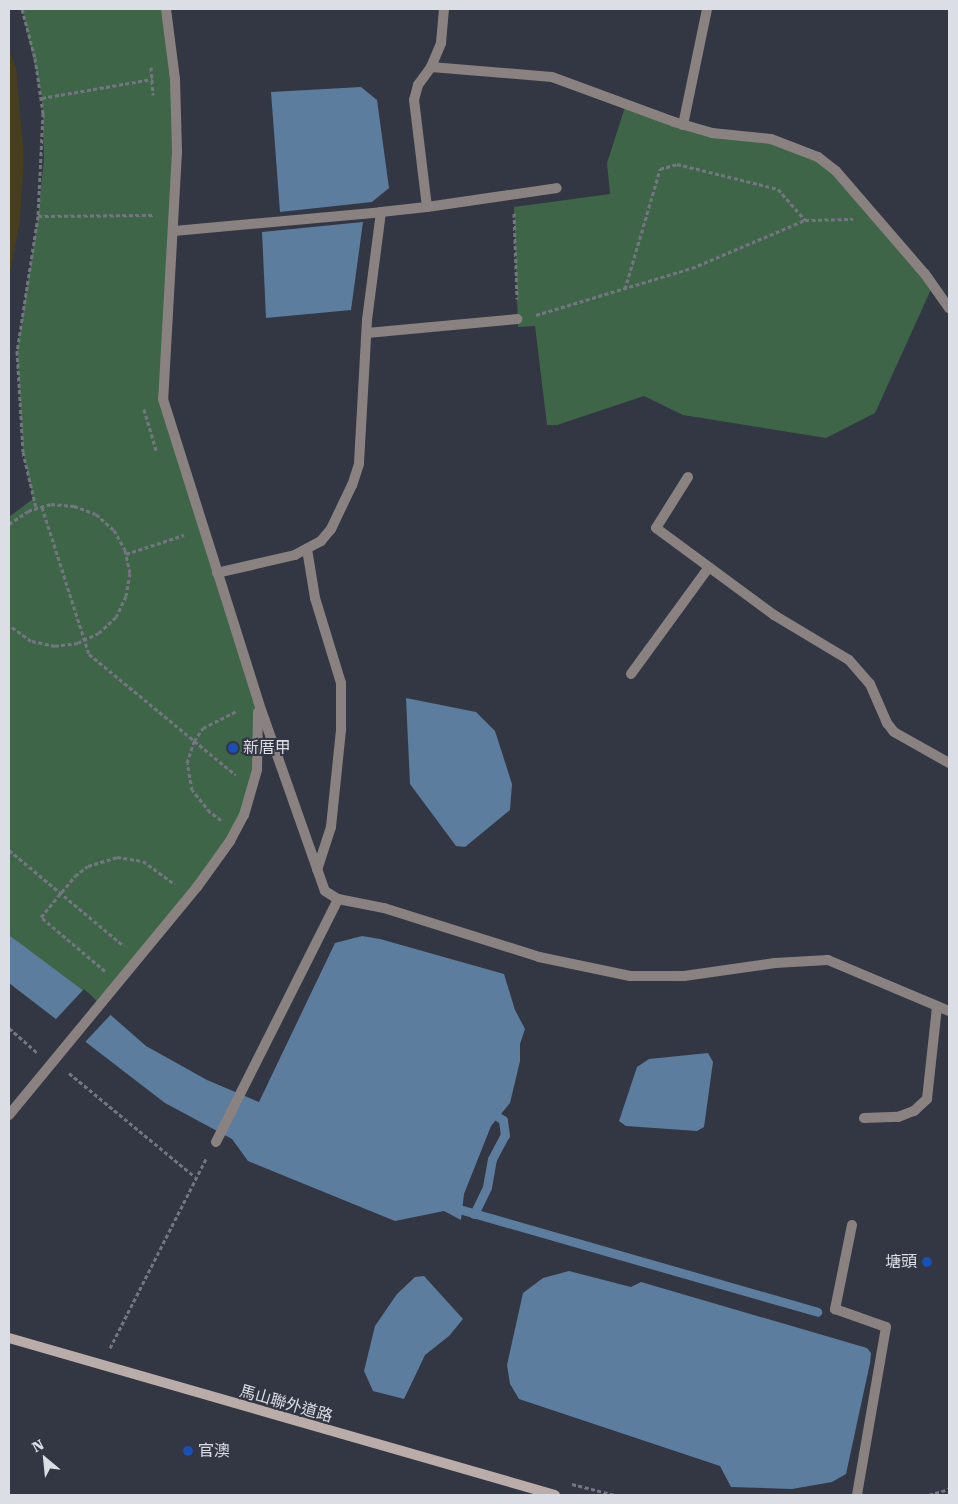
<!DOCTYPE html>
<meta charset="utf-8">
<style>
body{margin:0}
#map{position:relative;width:958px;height:1504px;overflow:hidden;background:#333643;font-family:"Roboto Serif","Noto Sans TC",serif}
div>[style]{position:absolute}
.green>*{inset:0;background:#3f6549}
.sand>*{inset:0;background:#463e1e}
.water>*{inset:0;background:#5d7d9e}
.pier>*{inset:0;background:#333643;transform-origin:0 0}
.stream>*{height:9px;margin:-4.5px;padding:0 4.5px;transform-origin:4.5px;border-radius:4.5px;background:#5d7d9e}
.path>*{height:3px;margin-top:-1.5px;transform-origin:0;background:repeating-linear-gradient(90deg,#737681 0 4px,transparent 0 6.5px)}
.service>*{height:10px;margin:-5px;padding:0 5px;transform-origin:5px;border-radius:5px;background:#8a8280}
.tertiary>*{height:10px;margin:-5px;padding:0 5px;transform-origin:5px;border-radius:5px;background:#8a8280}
.secondary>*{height:10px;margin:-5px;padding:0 5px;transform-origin:5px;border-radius:5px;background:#b9aca9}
.dots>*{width:14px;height:14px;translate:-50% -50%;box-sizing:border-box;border:2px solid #333643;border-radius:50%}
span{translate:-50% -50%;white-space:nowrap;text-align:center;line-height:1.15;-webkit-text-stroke:4px #333643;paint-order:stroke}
.poi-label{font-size:16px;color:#dcdee6}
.left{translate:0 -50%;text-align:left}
.right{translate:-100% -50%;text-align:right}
.street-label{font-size:16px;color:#dcdee6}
.frame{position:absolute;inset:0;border:10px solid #dcdee6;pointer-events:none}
.north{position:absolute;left:20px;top:1434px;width:50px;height:50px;-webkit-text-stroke:4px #333643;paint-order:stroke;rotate:332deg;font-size:14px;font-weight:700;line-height:20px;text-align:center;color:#dcdee6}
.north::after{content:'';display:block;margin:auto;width:18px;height:22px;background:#dcdee6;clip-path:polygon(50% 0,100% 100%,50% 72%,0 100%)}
</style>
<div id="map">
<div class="green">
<i style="clip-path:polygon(22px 9px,166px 9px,175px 79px,163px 399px,258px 701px,257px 770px,230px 841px,97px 1004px,9px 935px,9px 517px,33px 499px,23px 452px,17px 351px,38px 216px,44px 158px,42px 98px)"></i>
<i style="clip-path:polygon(626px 104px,674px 122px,771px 139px,818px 157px,933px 285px,875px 413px,826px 438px,683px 415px,644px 396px,557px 425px,547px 425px,535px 326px,518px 327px,514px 207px,610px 194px,607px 163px)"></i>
</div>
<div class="sand">
<i style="clip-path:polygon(9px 50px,16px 67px,24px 157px,20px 220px,9px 279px)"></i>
</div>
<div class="water">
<i style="clip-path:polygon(361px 87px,377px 100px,389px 188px,372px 202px,280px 212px,271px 92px)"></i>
<i style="clip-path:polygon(363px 222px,351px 310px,266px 318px,262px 232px)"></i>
<i style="clip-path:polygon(406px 698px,476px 712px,495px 731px,512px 784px,510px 810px,465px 847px,456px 846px,410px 784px)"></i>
<i style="clip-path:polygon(9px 935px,81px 989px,146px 1046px,207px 1080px,259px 1102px,335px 943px,362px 936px,380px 939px,504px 974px,515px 1010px,525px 1029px,520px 1044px,520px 1061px,510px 1103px,491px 1126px,464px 1194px,461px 1220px,444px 1211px,395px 1221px,248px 1161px,232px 1139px,165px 1103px,9px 983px)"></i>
<i style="clip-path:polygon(708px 1053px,713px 1062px,704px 1127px,697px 1131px,626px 1126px,619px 1121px,637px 1067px,649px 1059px)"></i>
<i style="clip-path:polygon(569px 1271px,631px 1287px,641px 1282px,867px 1348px,871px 1353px,870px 1363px,846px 1474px,832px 1482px,792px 1489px,731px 1487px,720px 1466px,519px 1399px,510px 1384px,507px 1365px,523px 1293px,543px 1278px)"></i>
<i style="clip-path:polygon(424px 1276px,463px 1319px,449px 1336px,425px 1355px,404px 1399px,373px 1391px,364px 1371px,375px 1326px,397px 1294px,415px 1277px)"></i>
</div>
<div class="pier">
<i style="left:84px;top:989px;width:37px;height:43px;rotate:43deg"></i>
</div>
<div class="stream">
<i style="left:452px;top:1207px;width:380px;rotate:16deg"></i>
<i style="left:474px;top:1214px;width:30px;rotate:-64deg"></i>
<i style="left:487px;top:1187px;width:28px;rotate:-80deg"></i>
<i style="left:492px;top:1159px;width:27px;rotate:-62deg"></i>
<i style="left:505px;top:1135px;width:15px;rotate:-98deg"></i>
<i style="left:503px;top:1120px;width:15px;rotate:-148deg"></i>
</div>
<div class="path">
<i style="left:22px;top:9px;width:51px;rotate:75.1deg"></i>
<i style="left:35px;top:58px;width:56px;rotate:81.7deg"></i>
<i style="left:43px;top:113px;width:103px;rotate:92.8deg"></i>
<i style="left:38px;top:216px;width:137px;rotate:98.8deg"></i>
<i style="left:17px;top:351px;width:101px;rotate:86.6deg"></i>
<i style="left:23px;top:452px;width:57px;rotate:76.9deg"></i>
<i style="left:151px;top:67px;width:28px;rotate:86deg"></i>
<i style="left:42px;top:98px;width:112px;rotate:-9.8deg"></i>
<i style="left:514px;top:213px;width:86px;rotate:88deg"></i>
<i style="left:38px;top:216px;width:115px;rotate:-0.5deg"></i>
<i style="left:625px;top:289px;width:125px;rotate:-73.7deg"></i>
<i style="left:660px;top:169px;width:18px;rotate:-16deg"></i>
<i style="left:677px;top:164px;width:104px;rotate:13.9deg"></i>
<i style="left:778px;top:189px;width:41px;rotate:48.9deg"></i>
<i style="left:536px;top:315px;width:163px;rotate:-16.8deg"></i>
<i style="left:692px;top:268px;width:123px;rotate:-23deg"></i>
<i style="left:805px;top:220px;width:48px;rotate:-1.2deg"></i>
<i style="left:144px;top:409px;width:43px;rotate:73.7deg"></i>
<i style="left:42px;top:507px;width:154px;rotate:72.3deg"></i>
<i style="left:89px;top:654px;width:190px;rotate:39.5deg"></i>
<i style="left:9px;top:524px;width:23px;rotate:-34deg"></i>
<i style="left:28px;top:511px;width:24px;rotate:-17deg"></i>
<i style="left:51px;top:504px;width:23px;rotate:5deg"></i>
<i style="left:74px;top:506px;width:23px;rotate:20deg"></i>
<i style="left:96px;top:514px;width:24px;rotate:42deg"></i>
<i style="left:114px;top:530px;width:23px;rotate:61deg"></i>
<i style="left:125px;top:550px;width:24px;rotate:78deg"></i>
<i style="left:130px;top:573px;width:23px;rotate:100deg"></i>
<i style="left:126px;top:596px;width:23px;rotate:115deg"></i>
<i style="left:116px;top:617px;width:23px;rotate:137deg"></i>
<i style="left:99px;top:633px;width:23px;rotate:155deg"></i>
<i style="left:78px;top:643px;width:23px;rotate:173deg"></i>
<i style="left:55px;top:646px;width:25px;rotate:-168deg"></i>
<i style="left:31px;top:641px;width:27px;rotate:-144deg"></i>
<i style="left:126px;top:554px;width:61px;rotate:-18.1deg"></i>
<i style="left:221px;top:820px;width:14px;rotate:-144deg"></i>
<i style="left:210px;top:812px;width:28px;rotate:-129deg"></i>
<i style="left:192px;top:790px;width:27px;rotate:-100deg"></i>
<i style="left:187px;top:763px;width:23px;rotate:-72deg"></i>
<i style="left:194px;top:741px;width:16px;rotate:-55deg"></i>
<i style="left:203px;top:728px;width:39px;rotate:-27deg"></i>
<i style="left:9px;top:850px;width:150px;rotate:39.9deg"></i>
<i style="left:105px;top:971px;width:84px;rotate:-139.8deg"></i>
<i style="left:41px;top:917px;width:53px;rotate:-50.3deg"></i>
<i style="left:75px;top:876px;width:16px;rotate:-38deg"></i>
<i style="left:88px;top:866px;width:30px;rotate:-17deg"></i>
<i style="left:117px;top:857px;width:26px;rotate:9deg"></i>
<i style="left:143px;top:861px;width:39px;rotate:36deg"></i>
<i style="left:9px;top:1028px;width:37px;rotate:41deg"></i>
<i style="left:69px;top:1073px;width:163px;rotate:39.5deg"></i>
<i style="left:110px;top:1348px;width:214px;rotate:-63.1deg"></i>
<i style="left:572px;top:1484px;width:44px;rotate:14.3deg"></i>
<i style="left:929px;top:1495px;width:21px;rotate:-17deg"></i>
</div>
<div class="service">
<i style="left:431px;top:67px;width:26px;rotate:-67deg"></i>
<i style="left:441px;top:43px;width:34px;rotate:-85deg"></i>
<i style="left:683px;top:125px;width:118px;rotate:-78.3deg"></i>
<i style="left:427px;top:207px;width:131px;rotate:-8.3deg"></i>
<i style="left:381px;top:212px;width:46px;rotate:-6.2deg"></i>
<i style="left:427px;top:207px;width:108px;rotate:-96.9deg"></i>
<i style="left:414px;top:100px;width:16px;rotate:-75deg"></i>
<i style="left:418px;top:85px;width:22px;rotate:-54deg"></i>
<i style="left:431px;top:67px;width:121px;rotate:4.7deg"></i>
<i style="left:552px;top:77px;width:130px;rotate:20.2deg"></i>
<i style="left:674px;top:122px;width:40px;rotate:16deg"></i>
<i style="left:712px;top:133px;width:59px;rotate:5.8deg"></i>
<i style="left:771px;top:139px;width:50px;rotate:21deg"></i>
<i style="left:818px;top:157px;width:23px;rotate:38deg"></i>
<i style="left:836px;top:171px;width:136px;rotate:49.2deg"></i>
<i style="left:925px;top:274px;width:42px;rotate:54.8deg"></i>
<i style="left:174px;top:231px;width:208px;rotate:-5.2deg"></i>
<i style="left:381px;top:212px;width:109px;rotate:97.4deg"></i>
<i style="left:367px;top:320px;width:144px;rotate:93.2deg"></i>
<i style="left:359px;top:464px;width:22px;rotate:108deg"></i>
<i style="left:352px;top:485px;width:49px;rotate:115.5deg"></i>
<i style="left:331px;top:529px;width:16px;rotate:130deg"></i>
<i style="left:321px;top:541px;width:30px;rotate:152deg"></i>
<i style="left:295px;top:555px;width:80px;rotate:167deg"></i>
<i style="left:367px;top:333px;width:151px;rotate:-5.3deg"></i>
<i style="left:688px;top:477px;width:60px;rotate:122.1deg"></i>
<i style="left:656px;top:528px;width:147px;rotate:36.4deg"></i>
<i style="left:774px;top:615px;width:87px;rotate:31deg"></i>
<i style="left:849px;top:660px;width:32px;rotate:49deg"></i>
<i style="left:870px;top:684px;width:43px;rotate:66.4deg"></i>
<i style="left:887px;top:723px;width:11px;rotate:52deg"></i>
<i style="left:894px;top:732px;width:63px;rotate:29.4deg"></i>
<i style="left:307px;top:549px;width:50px;rotate:80.7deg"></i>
<i style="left:315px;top:598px;width:89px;rotate:73deg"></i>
<i style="left:341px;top:683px;width:47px;rotate:90deg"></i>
<i style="left:341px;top:730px;width:98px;rotate:95.9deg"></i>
<i style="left:331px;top:827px;width:45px;rotate:108deg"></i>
<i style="left:631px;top:674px;width:132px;rotate:-53.9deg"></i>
<i style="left:864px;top:1118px;width:34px;rotate:-2deg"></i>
<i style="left:898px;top:1117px;width:17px;rotate:-21deg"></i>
<i style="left:914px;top:1111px;width:18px;rotate:-43deg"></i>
<i style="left:927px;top:1099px;width:93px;rotate:-83.8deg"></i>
<i style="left:216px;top:1142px;width:272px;rotate:-63.3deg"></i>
<i style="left:852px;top:1225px;width:86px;rotate:101.4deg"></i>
<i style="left:835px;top:1309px;width:54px;rotate:19.4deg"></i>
<i style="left:886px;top:1327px;width:170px;rotate:99.8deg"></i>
</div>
<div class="tertiary">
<i style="left:166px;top:9px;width:71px;rotate:82.7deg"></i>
<i style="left:175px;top:79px;width:73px;rotate:88.4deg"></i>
<i style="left:177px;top:152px;width:247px;rotate:93.2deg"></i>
<i style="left:163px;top:399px;width:317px;rotate:72.5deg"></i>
<i style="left:258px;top:701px;width:201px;rotate:70.6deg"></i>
<i style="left:325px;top:891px;width:15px;rotate:32deg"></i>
<i style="left:338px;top:899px;width:47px;rotate:11.1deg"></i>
<i style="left:384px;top:908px;width:163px;rotate:17.5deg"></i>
<i style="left:539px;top:957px;width:93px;rotate:11.8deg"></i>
<i style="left:630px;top:976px;width:54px"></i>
<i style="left:684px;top:976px;width:92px;rotate:-8.1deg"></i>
<i style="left:775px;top:963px;width:53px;rotate:-3.2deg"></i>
<i style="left:828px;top:960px;width:131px;rotate:22.9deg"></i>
<i style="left:9px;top:1115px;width:296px;rotate:-50.5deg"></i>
<i style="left:197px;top:887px;width:57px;rotate:-54.3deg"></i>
<i style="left:230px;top:841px;width:30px;rotate:-62deg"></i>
<i style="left:244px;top:815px;width:47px;rotate:-73.9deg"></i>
<i style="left:257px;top:770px;width:58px;rotate:-89deg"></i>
</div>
<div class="secondary">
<i style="left:9px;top:1338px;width:568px;rotate:16.04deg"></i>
</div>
<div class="dots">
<i style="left:233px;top:748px;background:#1a4fb4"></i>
<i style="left:927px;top:1262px;background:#1a4fb4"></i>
<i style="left:188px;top:1451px;background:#1a4fb4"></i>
</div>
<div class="poi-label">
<span class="left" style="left:243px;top:748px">新厝甲</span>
<span class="right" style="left:917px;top:1262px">塘頭</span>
<span class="left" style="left:198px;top:1451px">官澳</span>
</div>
<div class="street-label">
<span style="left:286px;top:1404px;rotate:16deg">馬山聯外道路</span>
</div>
<div class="frame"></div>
<div class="north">N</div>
</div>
